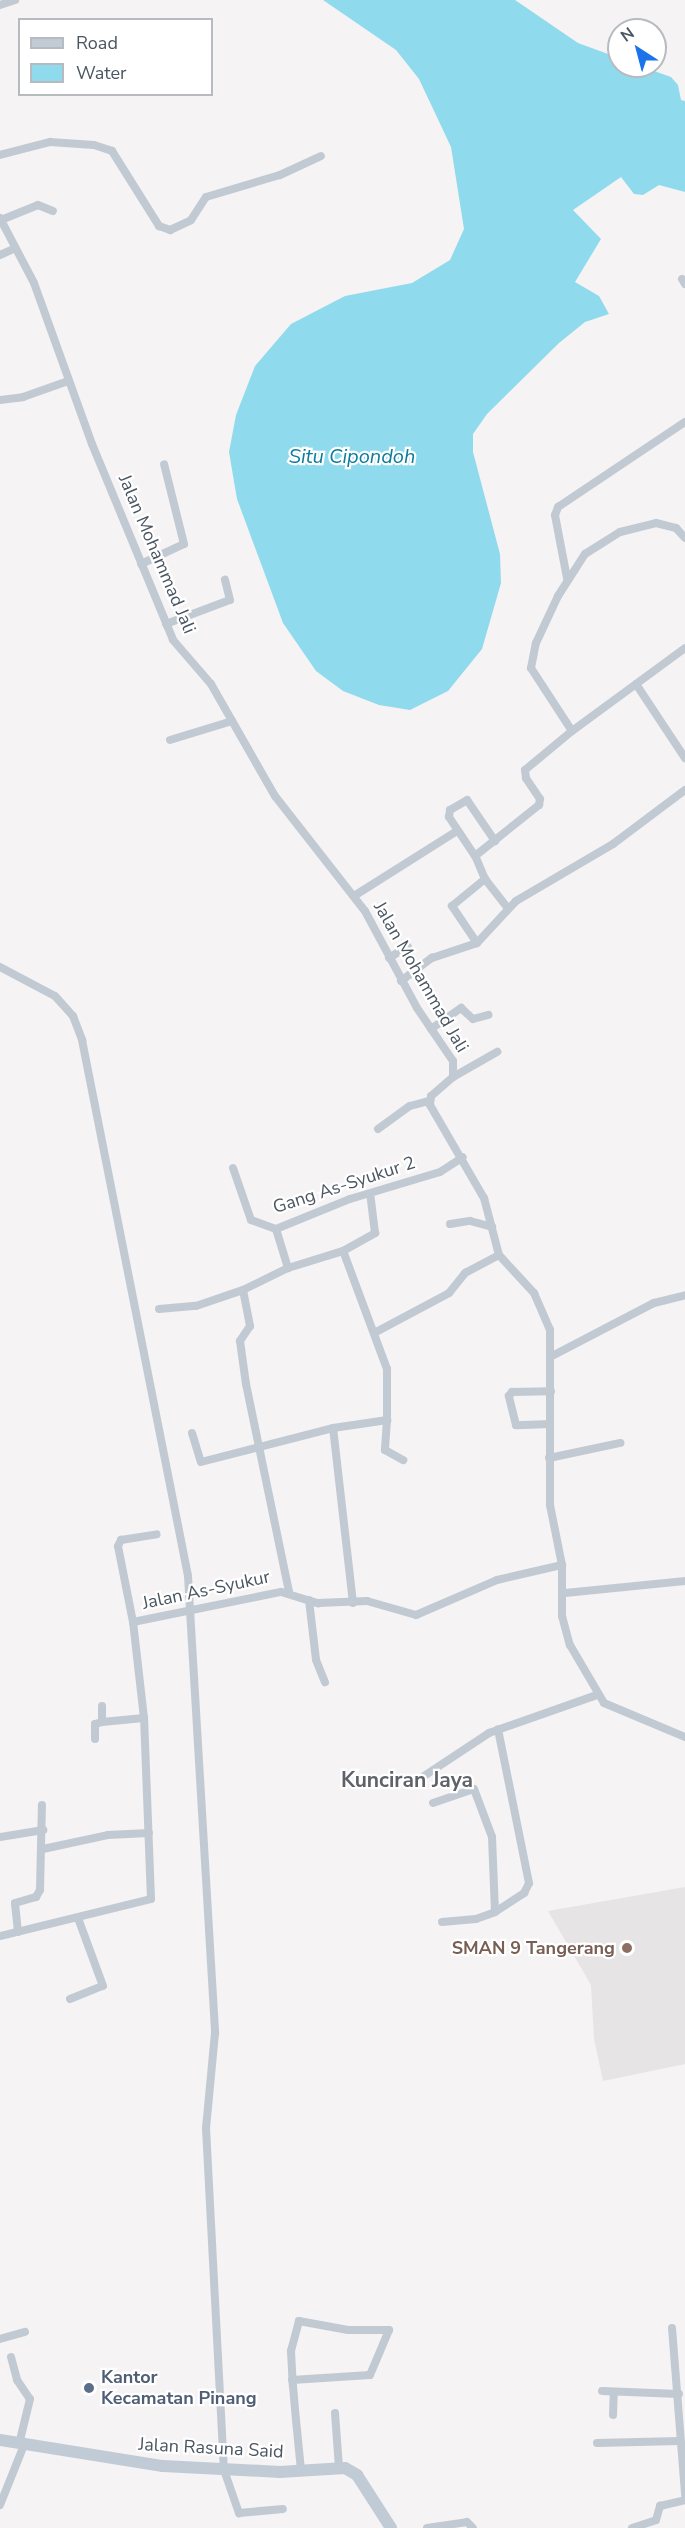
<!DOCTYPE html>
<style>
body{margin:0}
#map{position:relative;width:685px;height:2528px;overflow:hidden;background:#f5f3f3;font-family:"Nunito Sans",sans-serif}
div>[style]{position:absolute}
.education>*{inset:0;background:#e6e4e5}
.water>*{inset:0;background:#90daee}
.street>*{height:8px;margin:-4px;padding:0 4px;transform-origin:4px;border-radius:4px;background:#c1cad2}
.secondary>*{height:12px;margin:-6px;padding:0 6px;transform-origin:6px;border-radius:6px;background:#c1cbd6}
.dots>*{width:16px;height:16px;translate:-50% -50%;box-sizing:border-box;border:3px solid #fff;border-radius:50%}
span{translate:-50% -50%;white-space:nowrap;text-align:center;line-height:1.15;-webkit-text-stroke:4.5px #fff;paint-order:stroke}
.street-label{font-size:18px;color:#4a5661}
.education-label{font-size:18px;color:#785e54;font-weight:700}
.right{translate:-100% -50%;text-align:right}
.service-label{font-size:18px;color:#4e5e75;font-weight:700}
.left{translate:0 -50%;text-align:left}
.water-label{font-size:20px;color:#0c7c9b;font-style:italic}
.quarter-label{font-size:21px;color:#5f6368;font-weight:700}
.legend{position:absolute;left:18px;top:18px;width:195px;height:78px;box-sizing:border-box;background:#fff;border:2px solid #b7bbc0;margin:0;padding:8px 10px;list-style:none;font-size:18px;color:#4a5661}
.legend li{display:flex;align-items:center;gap:12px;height:30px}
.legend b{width:30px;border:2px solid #b7bbc0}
.north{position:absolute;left:607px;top:18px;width:60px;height:60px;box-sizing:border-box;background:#fff;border:2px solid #b7bbc0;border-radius:50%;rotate:324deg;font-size:16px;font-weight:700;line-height:24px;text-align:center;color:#4a5661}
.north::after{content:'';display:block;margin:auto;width:21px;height:27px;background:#1a73e8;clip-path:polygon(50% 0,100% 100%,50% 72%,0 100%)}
</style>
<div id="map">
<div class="education">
<i style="clip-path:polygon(685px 1887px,685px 2064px,603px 2081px,594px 2039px,591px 1985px,548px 1911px)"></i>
</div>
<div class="water">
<i style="clip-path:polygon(323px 0,515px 0,578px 43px,619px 58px,619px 66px,640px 66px,671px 77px,678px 85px,681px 100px,685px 101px,685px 192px,659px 185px,643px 195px,634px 194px,621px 177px,573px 210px,601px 239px,575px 282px,599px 296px,609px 314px,585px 322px,559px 343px,487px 414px,473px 434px,473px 452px,500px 554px,501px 583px,482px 649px,448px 691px,410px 710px,379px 705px,343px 691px,316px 671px,283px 623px,237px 499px,229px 452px,236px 415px,255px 366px,291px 324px,345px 296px,412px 283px,450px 260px,464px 229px,451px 147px,419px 79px,396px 50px)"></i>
</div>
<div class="street">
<i style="left:0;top:5px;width:16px;rotate:-18deg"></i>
<i style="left:0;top:155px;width:52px;rotate:-14.6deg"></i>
<i style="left:50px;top:142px;width:44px;rotate:3.9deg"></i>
<i style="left:94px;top:145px;width:19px;rotate:18deg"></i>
<i style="left:112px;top:151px;width:89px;rotate:57.9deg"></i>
<i style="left:159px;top:226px;width:12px;rotate:20deg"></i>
<i style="left:170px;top:230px;width:23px;rotate:-25deg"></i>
<i style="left:191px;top:220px;width:27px;rotate:-57deg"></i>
<i style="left:206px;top:197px;width:77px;rotate:-16.6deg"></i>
<i style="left:280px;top:175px;width:45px;rotate:-24.9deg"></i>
<i style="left:0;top:218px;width:73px;rotate:62.4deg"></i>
<i style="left:34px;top:283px;width:171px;rotate:70.2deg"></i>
<i style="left:92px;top:444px;width:212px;rotate:67.5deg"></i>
<i style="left:173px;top:640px;width:58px;rotate:49.2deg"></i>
<i style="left:211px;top:684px;width:129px;rotate:60.3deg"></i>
<i style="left:275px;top:796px;width:146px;rotate:52deg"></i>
<i style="left:365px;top:911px;width:110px;rotate:61.8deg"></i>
<i style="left:417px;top:1008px;width:64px;rotate:55.8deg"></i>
<i style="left:453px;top:1061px;width:16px;rotate:90deg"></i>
<i style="left:453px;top:1077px;width:29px;rotate:139deg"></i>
<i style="left:431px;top:1096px;width:9px;rotate:96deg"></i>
<i style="left:430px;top:1105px;width:108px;rotate:59.9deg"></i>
<i style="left:484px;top:1198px;width:59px;rotate:75.3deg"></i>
<i style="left:499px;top:1255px;width:52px;rotate:47.4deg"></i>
<i style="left:534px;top:1293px;width:40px;rotate:66.6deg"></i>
<i style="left:550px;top:1330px;width:175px;rotate:90deg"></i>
<i style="left:550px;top:1505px;width:61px;rotate:78.7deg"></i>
<i style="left:562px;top:1565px;width:51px;rotate:90deg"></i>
<i style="left:562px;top:1616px;width:30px;rotate:75deg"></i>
<i style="left:570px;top:1645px;width:67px;rotate:59.6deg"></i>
<i style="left:604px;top:1703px;width:88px;rotate:22.8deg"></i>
<i style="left:1px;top:220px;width:40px;rotate:-22deg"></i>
<i style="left:38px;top:205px;width:16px;rotate:22deg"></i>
<i style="left:0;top:255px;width:17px;rotate:-24deg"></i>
<i style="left:682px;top:279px;width:6px;rotate:59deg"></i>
<i style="left:0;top:400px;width:23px;rotate:-7deg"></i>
<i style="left:23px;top:397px;width:48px;rotate:-19.6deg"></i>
<i style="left:141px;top:564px;width:47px;rotate:-24.9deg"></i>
<i style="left:184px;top:544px;width:82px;rotate:-104deg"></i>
<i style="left:567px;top:578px;width:64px;rotate:-100.8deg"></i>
<i style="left:555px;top:515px;width:9px;rotate:-69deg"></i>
<i style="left:558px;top:507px;width:153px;rotate:-33.8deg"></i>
<i style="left:166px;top:624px;width:68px;rotate:-20.6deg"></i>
<i style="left:230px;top:600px;width:21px;rotate:-104deg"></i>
<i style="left:636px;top:684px;width:89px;rotate:56.5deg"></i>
<i style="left:572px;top:731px;width:140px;rotate:-36.3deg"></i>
<i style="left:170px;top:740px;width:65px;rotate:-17deg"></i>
<i style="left:475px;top:856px;width:47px;rotate:-123.7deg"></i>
<i style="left:449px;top:817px;width:7px;rotate:-82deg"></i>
<i style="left:450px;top:810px;width:20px;rotate:-30deg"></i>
<i style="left:467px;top:800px;width:50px;rotate:55.7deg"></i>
<i style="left:485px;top:879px;width:37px;rotate:52deg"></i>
<i style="left:354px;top:896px;width:122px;rotate:-32.3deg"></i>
<i style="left:477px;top:943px;width:45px;rotate:-124deg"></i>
<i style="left:452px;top:906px;width:43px;rotate:-39.3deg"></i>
<i style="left:485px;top:879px;width:25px;rotate:-113deg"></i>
<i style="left:475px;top:856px;width:82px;rotate:-38.6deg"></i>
<i style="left:539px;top:805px;width:6px;rotate:-81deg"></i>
<i style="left:540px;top:799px;width:25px;rotate:-124deg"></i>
<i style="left:526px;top:778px;width:8px;rotate:-97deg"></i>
<i style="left:525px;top:770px;width:61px;rotate:-39.7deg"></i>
<i style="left:572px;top:731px;width:75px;rotate:-123.1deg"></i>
<i style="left:531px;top:668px;width:25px;rotate:-79deg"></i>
<i style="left:536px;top:643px;width:52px;rotate:-64.9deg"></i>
<i style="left:558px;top:596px;width:50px;rotate:-57.3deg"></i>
<i style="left:585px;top:554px;width:41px;rotate:-32.2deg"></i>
<i style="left:620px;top:532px;width:37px;rotate:-14deg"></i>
<i style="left:656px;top:523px;width:21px;rotate:14deg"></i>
<i style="left:676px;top:528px;width:13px;rotate:48deg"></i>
<i style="left:389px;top:958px;width:22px;rotate:-32deg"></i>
<i style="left:0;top:967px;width:62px;rotate:27.8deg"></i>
<i style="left:55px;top:996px;width:27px;rotate:48deg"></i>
<i style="left:73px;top:1016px;width:26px;rotate:69deg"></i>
<i style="left:82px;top:1040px;width:546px;rotate:78.81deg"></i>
<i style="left:188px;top:1576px;width:458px;rotate:86.6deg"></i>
<i style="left:215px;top:2033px;width:95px;rotate:95.4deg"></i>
<i style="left:206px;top:2128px;width:342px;rotate:87deg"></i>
<i style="left:224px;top:2470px;width:46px;rotate:70.8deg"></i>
<i style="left:239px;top:2513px;width:44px;rotate:-5.2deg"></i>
<i style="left:401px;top:981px;width:39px;rotate:-37deg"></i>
<i style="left:432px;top:958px;width:47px;rotate:-18.4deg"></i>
<i style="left:477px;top:943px;width:57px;rotate:-47.1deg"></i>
<i style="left:516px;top:901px;width:113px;rotate:-30.4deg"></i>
<i style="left:613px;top:844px;width:90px;rotate:-36.9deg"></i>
<i style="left:431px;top:1029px;width:37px;rotate:-35deg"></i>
<i style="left:461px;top:1008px;width:16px;rotate:43deg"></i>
<i style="left:473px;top:1019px;width:16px;rotate:-15deg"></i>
<i style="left:453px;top:1077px;width:51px;rotate:-29.6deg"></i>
<i style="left:378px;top:1129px;width:39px;rotate:-36deg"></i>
<i style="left:410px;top:1106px;width:20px;rotate:-15deg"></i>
<i style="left:233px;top:1168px;width:55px;rotate:70.9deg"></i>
<i style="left:251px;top:1220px;width:27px;rotate:20deg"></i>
<i style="left:276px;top:1229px;width:80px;rotate:-22.1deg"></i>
<i style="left:350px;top:1199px;width:94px;rotate:-16.7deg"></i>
<i style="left:440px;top:1172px;width:27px;rotate:-33deg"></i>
<i style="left:450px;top:1224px;width:20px;rotate:-9deg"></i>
<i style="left:470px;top:1221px;width:23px;rotate:15deg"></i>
<i style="left:276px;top:1229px;width:41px;rotate:72.9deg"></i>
<i style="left:288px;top:1268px;width:58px;rotate:-17.2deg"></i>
<i style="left:243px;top:1290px;width:37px;rotate:79deg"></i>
<i style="left:250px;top:1326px;width:18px;rotate:124deg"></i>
<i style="left:240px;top:1341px;width:43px;rotate:82.1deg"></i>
<i style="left:246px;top:1384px;width:212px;rotate:78.3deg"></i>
<i style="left:159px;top:1309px;width:37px;rotate:-5deg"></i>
<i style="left:196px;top:1306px;width:50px;rotate:-18.8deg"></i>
<i style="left:243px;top:1290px;width:50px;rotate:-26.1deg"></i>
<i style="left:376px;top:1332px;width:83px;rotate:-28.1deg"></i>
<i style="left:449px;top:1293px;width:26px;rotate:-51deg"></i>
<i style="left:465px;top:1273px;width:38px;rotate:-28deg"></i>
<i style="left:552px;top:1356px;width:115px;rotate:-27.5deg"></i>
<i style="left:654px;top:1303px;width:32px;rotate:-14deg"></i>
<i style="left:387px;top:1420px;width:30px;rotate:94deg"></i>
<i style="left:385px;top:1450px;width:21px;rotate:29deg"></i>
<i style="left:550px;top:1424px;width:34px;rotate:178deg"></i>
<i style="left:516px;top:1425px;width:30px;rotate:-104deg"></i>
<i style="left:509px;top:1396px;width:5px;rotate:-53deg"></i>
<i style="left:512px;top:1392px;width:39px;rotate:-1deg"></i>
<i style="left:192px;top:1433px;width:30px;rotate:73deg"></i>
<i style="left:201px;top:1462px;width:136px;rotate:-14.4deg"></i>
<i style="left:549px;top:1458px;width:73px;rotate:-11.9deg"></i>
<i style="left:565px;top:1593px;width:121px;rotate:-5.7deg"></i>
<i style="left:309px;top:1600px;width:60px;rotate:83.3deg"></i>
<i style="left:316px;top:1660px;width:24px;rotate:68deg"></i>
<i style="left:353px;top:1603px;width:176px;rotate:-96.5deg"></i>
<i style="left:333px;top:1428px;width:55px;rotate:-8.4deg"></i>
<i style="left:387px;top:1420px;width:51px;rotate:-90deg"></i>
<i style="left:387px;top:1369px;width:126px;rotate:-110.4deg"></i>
<i style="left:343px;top:1251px;width:37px;rotate:-29deg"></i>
<i style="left:375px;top:1233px;width:38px;rotate:-97deg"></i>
<i style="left:133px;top:1622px;width:151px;rotate:-11.5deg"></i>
<i style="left:281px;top:1592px;width:39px;rotate:17deg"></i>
<i style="left:318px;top:1603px;width:49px;rotate:-2.3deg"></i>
<i style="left:367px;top:1601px;width:51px;rotate:15.9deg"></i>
<i style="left:416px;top:1615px;width:88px;rotate:-23.4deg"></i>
<i style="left:497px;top:1580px;width:67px;rotate:-13deg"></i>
<i style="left:102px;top:1706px;width:16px;rotate:90deg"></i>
<i style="left:102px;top:1722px;width:42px;rotate:-5.4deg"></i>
<i style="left:95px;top:1739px;width:15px;rotate:-90deg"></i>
<i style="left:95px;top:1724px;width:7px;rotate:-16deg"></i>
<i style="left:418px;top:1780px;width:85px;rotate:-33.5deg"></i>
<i style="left:489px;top:1733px;width:114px;rotate:-19.4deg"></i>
<i style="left:433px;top:1803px;width:43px;rotate:-18.9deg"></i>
<i style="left:474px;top:1789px;width:51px;rotate:69.4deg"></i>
<i style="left:492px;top:1837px;width:75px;rotate:87.7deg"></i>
<i style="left:0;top:1837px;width:44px;rotate:-9.2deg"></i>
<i style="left:43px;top:1849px;width:66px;rotate:-12.2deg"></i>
<i style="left:108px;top:1835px;width:41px;rotate:-2.8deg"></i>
<i style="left:442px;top:1922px;width:34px;rotate:-5deg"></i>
<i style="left:476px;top:1919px;width:20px;rotate:-20deg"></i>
<i style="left:495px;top:1912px;width:35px;rotate:-33deg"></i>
<i style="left:524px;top:1893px;width:11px;rotate:-63deg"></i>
<i style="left:529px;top:1883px;width:157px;rotate:-101.4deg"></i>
<i style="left:18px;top:1932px;width:29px;rotate:-96deg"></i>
<i style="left:15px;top:1903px;width:22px;rotate:-16deg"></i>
<i style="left:36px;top:1897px;width:8px;rotate:-60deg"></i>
<i style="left:40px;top:1890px;width:85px;rotate:-88.7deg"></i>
<i style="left:0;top:1936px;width:155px;rotate:-13.8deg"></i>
<i style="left:151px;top:1899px;width:181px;rotate:-92.2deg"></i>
<i style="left:144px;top:1718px;width:97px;rotate:-96.5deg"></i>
<i style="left:133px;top:1622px;width:77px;rotate:-101.2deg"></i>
<i style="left:118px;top:1546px;width:7px;rotate:-63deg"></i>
<i style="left:121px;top:1540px;width:36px;rotate:-9deg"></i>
<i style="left:70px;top:1999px;width:35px;rotate:-22deg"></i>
<i style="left:103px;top:1986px;width:72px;rotate:-110.2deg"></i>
<i style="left:672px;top:2328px;width:168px;rotate:85.5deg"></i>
<i style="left:0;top:2339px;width:26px;rotate:-16deg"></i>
<i style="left:11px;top:2357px;width:24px;rotate:75deg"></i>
<i style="left:17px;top:2380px;width:23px;rotate:56deg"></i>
<i style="left:30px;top:2399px;width:46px;rotate:103.7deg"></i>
<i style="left:292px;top:2380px;width:78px;rotate:-3.7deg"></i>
<i style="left:370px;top:2375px;width:49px;rotate:-67.1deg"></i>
<i style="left:389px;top:2330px;width:41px;rotate:180deg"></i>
<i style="left:348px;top:2330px;width:50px;rotate:-169.6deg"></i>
<i style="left:299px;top:2321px;width:31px;rotate:105deg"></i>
<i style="left:291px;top:2351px;width:35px;rotate:87deg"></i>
<i style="left:293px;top:2386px;width:34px;rotate:85deg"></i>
<i style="left:296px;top:2420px;width:50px;rotate:84.3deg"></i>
<i style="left:602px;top:2391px;width:77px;rotate:2.2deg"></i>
<i style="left:335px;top:2413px;width:55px;rotate:85.8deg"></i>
<i style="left:613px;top:2415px;width:23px;rotate:-88deg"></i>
<i style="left:597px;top:2443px;width:82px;rotate:-1.4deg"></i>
<i style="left:0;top:2505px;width:65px;rotate:-68.2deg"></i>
<i style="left:427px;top:2528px;width:40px;rotate:-8.5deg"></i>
<i style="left:467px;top:2522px;width:8px;rotate:45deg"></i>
<i style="left:632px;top:2528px;width:25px;rotate:-18deg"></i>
<i style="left:656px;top:2520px;width:15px;rotate:-74deg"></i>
<i style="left:660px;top:2506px;width:26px;rotate:-13deg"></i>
</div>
<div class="secondary">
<i style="left:0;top:2440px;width:165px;rotate:9.1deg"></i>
<i style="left:163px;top:2466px;width:117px;rotate:2.9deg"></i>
<i style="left:280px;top:2472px;width:65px;rotate:-3.5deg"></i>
<i style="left:345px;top:2468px;width:14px;rotate:30deg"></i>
<i style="left:357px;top:2475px;width:63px;rotate:57.3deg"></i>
</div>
<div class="dots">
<i style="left:627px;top:1948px;background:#8d6e63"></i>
<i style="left:89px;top:2388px;background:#5c6f8a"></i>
</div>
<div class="street-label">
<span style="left:157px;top:554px;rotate:67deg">Jalan Mohammad Jali</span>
<span style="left:421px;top:977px;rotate:60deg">Jalan Mohammad Jali</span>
<span style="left:344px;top:1185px;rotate:-18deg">Gang As-Syukur 2</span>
<span style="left:206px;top:1590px;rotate:-12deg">Jalan As-Syukur</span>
<span style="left:211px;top:2448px;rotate:3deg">Jalan Rasuna Said</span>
</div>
<div class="education-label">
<span class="right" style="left:615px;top:1948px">SMAN 9 Tangerang</span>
</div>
<div class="service-label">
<span class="left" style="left:101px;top:2388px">Kantor<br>Kecamatan Pinang</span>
</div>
<div class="water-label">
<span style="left:352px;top:456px">Situ Cipondoh</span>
</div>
<div class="quarter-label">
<span style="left:407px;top:1780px">Kunciran Jaya</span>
</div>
<ul class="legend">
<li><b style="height:8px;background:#c1cbd6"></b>Road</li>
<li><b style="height:16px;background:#90daee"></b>Water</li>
</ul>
<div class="north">N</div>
</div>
